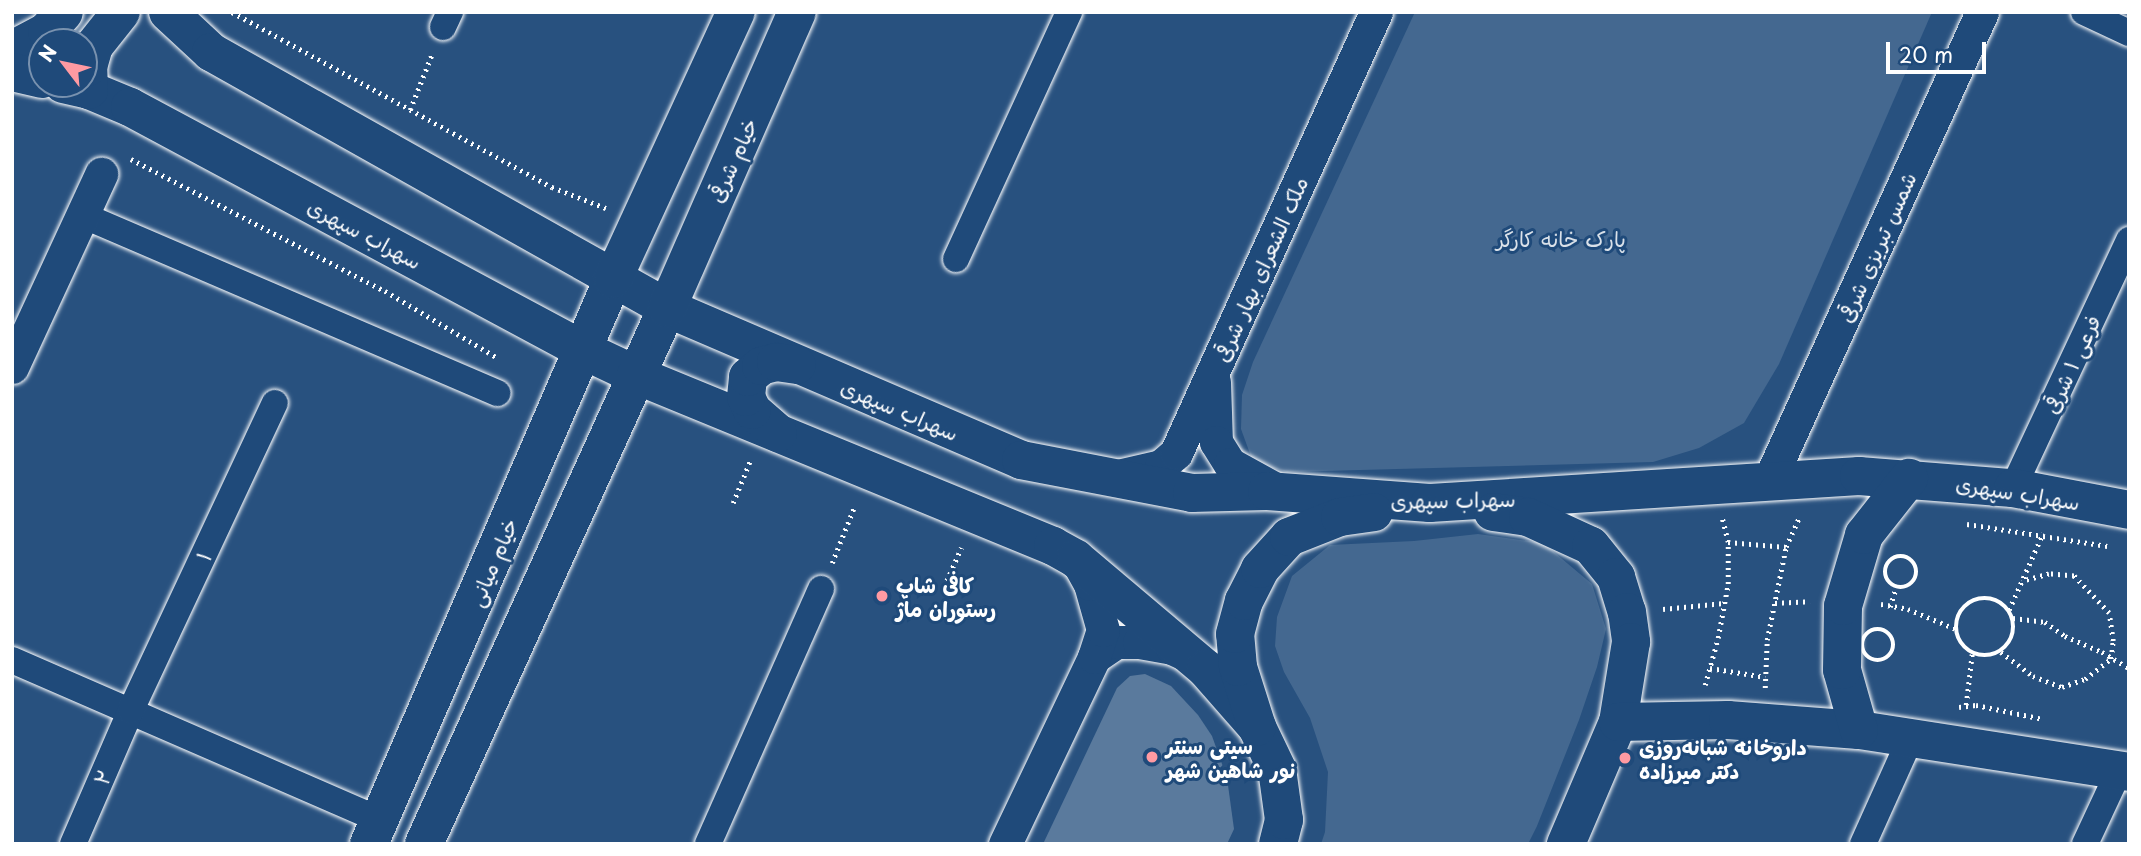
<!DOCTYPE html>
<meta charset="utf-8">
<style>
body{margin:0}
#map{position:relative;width:2141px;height:856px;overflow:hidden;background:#28517f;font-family:"Playpen Sans","Playpen Sans Arabic",sans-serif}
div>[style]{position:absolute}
.green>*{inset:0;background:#446890}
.building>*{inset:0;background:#5a7a9d}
.path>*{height:4.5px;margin-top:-2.25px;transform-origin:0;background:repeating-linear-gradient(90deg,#fff 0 2px,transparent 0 7px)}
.path>.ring{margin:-2.25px;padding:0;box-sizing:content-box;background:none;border:4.5px solid #fff;border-radius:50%}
.roads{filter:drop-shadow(0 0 2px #fff) drop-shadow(0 0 2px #fff)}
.minor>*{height:26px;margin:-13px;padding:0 13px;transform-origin:13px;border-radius:13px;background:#1f4a7a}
.tertiary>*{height:33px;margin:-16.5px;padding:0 16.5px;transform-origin:16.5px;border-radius:16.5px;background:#1f4a7a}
.secondary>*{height:38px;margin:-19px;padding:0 19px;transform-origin:19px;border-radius:19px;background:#1f4a7a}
.dots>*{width:19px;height:19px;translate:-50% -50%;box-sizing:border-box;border:4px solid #1f4a7a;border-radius:50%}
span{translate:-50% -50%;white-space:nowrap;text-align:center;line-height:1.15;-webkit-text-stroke:6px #1f4a7a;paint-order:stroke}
.street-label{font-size:21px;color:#fff}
.park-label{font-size:21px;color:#dae1e9}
.poi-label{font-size:21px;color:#fff;font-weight:700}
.left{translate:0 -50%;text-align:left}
.frame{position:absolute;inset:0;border:14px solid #fff;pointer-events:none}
.north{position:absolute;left:28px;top:28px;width:70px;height:70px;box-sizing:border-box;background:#1f4a7a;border:2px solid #7992af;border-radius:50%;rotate:302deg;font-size:19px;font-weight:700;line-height:28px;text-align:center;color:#fff}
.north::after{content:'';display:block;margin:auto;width:24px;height:32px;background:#ff9aa2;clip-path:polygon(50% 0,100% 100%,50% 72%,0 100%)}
.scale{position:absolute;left:1886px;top:42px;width:100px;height:32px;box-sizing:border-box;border:4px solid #fff;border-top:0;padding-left:9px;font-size:21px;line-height:24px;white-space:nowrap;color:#fff;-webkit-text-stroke:5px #1f4a7a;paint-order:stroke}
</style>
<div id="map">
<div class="green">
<i style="clip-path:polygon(1415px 12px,1932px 12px,1779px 364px,1744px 423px,1699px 448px,1653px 462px,1287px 472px,1253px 462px,1241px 429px,1242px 395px,1253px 362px)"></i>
<i style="clip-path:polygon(1478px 534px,1543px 543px,1592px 584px,1606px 629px,1597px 667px,1579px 720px,1537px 826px,1528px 844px,1321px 844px,1325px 832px,1328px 772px,1310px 718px,1284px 672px,1275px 646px,1277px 617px,1292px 576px,1330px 545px,1414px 541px)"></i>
</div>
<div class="building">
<i style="clip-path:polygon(1145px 674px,1171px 686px,1198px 715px,1212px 736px,1227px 778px,1234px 829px,1227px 844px,1043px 844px,1117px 688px,1130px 676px)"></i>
</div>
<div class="path">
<i style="left:232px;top:12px;width:365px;rotate:28.7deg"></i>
<i style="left:552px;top:187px;width:58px;rotate:21.3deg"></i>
<i style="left:410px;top:110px;width:60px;rotate:-68.6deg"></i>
<i style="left:131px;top:159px;width:286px;rotate:27.5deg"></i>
<i style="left:385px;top:291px;width:131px;rotate:30.7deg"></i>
<i style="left:733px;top:503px;width:45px;rotate:-68deg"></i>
<i style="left:1967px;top:524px;width:142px;rotate:8.9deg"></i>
<i style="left:1728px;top:542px;width:58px;rotate:4.9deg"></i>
<i class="ring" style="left:1885px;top:556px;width:27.5px;height:27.5px"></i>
<i style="left:832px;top:563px;width:62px;rotate:-68.4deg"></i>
<i style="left:944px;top:587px;width:43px;rotate:-66.4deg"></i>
<i class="ring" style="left:1956px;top:598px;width:53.5px;height:53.5px"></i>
<i style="left:1775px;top:603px;width:35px;rotate:-3deg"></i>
<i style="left:1881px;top:604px;width:27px;rotate:10deg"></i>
<i style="left:1908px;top:609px;width:52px;rotate:22.6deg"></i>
<i style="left:1890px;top:607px;width:21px;rotate:-73deg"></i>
<i style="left:1663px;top:609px;width:61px;rotate:-5.6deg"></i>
<i style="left:2009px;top:610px;width:84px;rotate:-66.2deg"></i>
<i style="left:2013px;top:618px;width:32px;rotate:7deg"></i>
<i style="left:2045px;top:622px;width:24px;rotate:35deg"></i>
<i style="left:2065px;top:636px;width:40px;rotate:23.4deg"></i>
<i style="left:2102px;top:652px;width:31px;rotate:31deg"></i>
<i class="ring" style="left:1862px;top:629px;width:27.5px;height:27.5px"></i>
<i style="left:2001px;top:652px;width:40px;rotate:37deg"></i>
<i style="left:2033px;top:676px;width:31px;rotate:21deg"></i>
<i style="left:2062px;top:687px;width:24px;rotate:-19deg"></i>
<i style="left:2085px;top:679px;width:33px;rotate:-38deg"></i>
<i style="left:2111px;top:659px;width:18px;rotate:-84deg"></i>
<i style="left:2113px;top:641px;width:28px;rotate:-98deg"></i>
<i style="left:2109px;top:613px;width:51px;rotate:-133.4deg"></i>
<i style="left:2074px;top:576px;width:25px;rotate:-175deg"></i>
<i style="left:2049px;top:574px;width:28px;rotate:165deg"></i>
<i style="left:1710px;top:668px;width:56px;rotate:9.3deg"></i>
<i style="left:1705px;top:685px;width:49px;rotate:-74.5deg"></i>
<i style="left:1718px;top:638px;width:55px;rotate:-79.5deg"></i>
<i style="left:1728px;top:584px;width:42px;rotate:-90deg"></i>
<i style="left:1728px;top:542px;width:25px;rotate:-104deg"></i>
<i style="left:1765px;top:688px;width:48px;rotate:-87.6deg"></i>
<i style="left:1767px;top:640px;width:95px;rotate:-78.5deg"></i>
<i style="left:1786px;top:547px;width:34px;rotate:-66deg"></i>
<i style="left:1966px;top:705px;width:51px;rotate:-83.3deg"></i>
<i style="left:1959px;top:707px;width:17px;rotate:-7deg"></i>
<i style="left:1976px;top:705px;width:68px;rotate:11.8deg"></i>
</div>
<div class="roads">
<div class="minor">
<i style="left:2084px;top:12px;width:50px;rotate:25deg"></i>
<i style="left:443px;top:27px;width:17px;rotate:-65deg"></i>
<i style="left:82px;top:215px;width:452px;rotate:23.2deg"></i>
<i style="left:956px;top:259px;width:272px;rotate:-65.4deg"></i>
<i style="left:2013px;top:488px;width:274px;rotate:-64.9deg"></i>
<i style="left:12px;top:660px;width:401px;rotate:23.5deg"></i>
<i style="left:73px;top:844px;width:146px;rotate:-66.6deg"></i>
<i style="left:131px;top:710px;width:339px;rotate:-64.9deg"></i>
<i style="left:708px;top:844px;width:279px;rotate:-66.1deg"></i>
<i style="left:1863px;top:844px;width:117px;rotate:-65.8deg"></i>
<i style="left:2085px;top:844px;width:81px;rotate:-65deg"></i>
</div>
<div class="tertiary">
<i style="left:12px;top:367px;width:213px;rotate:-65.2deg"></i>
<i style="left:1214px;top:382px;width:60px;rotate:88.1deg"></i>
<i style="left:1216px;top:442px;width:26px;rotate:58deg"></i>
<i style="left:1230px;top:464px;width:58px;rotate:28.8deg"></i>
<i style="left:1113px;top:477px;width:49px;rotate:-12.9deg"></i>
<i style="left:1161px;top:466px;width:20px;rotate:-41deg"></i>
<i style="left:1176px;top:453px;width:484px;rotate:-65.6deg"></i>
<i style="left:1769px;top:481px;width:515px;rotate:-65.57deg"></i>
<i style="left:1094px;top:657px;width:27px;rotate:-34deg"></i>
<i style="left:1116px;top:642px;width:23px"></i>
<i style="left:1139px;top:642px;width:34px;rotate:10deg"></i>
<i style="left:1172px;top:648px;width:19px;rotate:25deg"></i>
<i style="left:1005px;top:844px;width:207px;rotate:-64.5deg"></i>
<i style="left:1094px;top:657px;width:28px;rotate:-72deg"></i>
<i style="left:1103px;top:630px;width:48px;rotate:-105.8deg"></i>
<i style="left:1090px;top:584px;width:29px;rotate:-119deg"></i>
</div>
<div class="secondary">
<i style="left:168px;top:12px;width:59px;rotate:42.9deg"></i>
<i style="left:211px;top:52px;width:523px;rotate:29.31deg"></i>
<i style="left:667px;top:308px;width:385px;rotate:23.2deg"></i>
<i style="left:1021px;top:460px;width:174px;rotate:10.9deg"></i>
<i style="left:1192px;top:493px;width:75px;rotate:-1.5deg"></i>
<i style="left:1267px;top:491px;width:163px;rotate:4.2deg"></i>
<i style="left:1430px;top:503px;width:430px;rotate:-3.6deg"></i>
<i style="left:1859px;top:476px;width:154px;rotate:4.5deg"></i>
<i style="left:2013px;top:488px;width:118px;rotate:10.7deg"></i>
<i style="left:12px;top:50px;width:40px;rotate:-28deg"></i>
<i style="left:47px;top:31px;width:25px;rotate:-48deg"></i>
<i style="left:12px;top:72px;width:31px;rotate:13deg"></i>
<i style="left:63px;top:84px;width:27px;rotate:13deg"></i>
<i style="left:89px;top:90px;width:44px;rotate:22.5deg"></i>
<i style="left:130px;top:107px;width:514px;rotate:28.21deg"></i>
<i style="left:583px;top:350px;width:59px;rotate:25.3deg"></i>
<i style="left:636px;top:375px;width:451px;rotate:22.3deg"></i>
<i style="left:1053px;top:546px;width:26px;rotate:29deg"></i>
<i style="left:1076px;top:559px;width:170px;rotate:40.2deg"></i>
<i style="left:1206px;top:669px;width:77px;rotate:48.7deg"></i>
<i style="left:89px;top:90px;width:23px;rotate:-92deg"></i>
<i style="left:88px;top:67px;width:22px;rotate:-74deg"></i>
<i style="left:94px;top:46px;width:43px;rotate:-51.5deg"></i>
<i style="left:778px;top:433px;width:35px;rotate:-139deg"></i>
<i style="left:752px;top:410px;width:14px;rotate:-115deg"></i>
<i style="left:746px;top:397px;width:20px;rotate:-84deg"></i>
<i style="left:748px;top:377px;width:17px;rotate:-40deg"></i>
<i style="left:761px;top:366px;width:16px;rotate:-15deg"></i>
<i style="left:776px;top:362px;width:21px;rotate:8deg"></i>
<i style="left:1493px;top:512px;width:35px;rotate:8deg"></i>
<i style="left:1528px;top:517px;width:69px;rotate:24.7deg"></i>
<i style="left:1591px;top:546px;width:40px;rotate:51deg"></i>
<i style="left:1616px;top:577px;width:37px;rotate:73deg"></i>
<i style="left:1627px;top:612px;width:30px;rotate:82deg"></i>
<i style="left:1631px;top:642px;width:81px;rotate:99.2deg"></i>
<i style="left:1618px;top:722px;width:133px;rotate:113.1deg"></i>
<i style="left:1618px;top:722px;width:110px;rotate:-1deg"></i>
<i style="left:1728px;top:720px;width:131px;rotate:4.4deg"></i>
<i style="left:1859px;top:730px;width:273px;rotate:8.8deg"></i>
<i style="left:1859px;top:730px;width:62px;rotate:-105.8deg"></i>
<i style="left:1842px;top:670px;width:64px;rotate:-89.1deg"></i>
<i style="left:1843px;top:606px;width:74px;rotate:-73.5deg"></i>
<i style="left:1864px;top:535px;width:73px;rotate:-51.7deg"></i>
<i style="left:369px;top:844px;width:615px;rotate:-66.64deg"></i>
<i style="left:613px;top:279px;width:294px;rotate:-65.3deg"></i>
<i style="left:424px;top:844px;width:589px;rotate:-65.61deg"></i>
<i style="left:667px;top:308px;width:323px;rotate:-66.3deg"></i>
<i style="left:1278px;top:844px;width:25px;rotate:-76deg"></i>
<i style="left:1284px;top:820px;width:51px;rotate:-97.8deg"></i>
<i style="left:1277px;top:769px;width:47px;rotate:-115.5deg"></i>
<i style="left:1257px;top:727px;width:63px;rotate:-107.6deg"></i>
<i style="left:1238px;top:667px;width:33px;rotate:-95deg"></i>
<i style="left:1235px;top:634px;width:34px;rotate:-75deg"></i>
<i style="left:1244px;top:601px;width:36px;rotate:-63deg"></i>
<i style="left:1260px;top:569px;width:43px;rotate:-47.8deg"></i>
<i style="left:1289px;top:537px;width:55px;rotate:-21.4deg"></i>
<i style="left:1340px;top:517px;width:34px;rotate:-8deg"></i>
</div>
</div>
<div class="dots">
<i style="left:882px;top:596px;background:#ff9aa2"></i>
<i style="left:1152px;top:757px;background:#ff9aa2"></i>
<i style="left:1625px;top:758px;background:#ff9aa2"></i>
</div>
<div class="street-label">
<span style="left:732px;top:160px;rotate:-66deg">خیام شرقی</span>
<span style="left:365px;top:233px;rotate:28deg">سهراب سپهری</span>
<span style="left:1876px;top:247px;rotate:-66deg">شمس تبریزی شرقی</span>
<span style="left:1260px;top:269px;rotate:-66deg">ملک الشعرای بهار شرقی</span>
<span style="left:2071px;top:364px;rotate:-65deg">فرعی ۱ شرقی</span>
<span style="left:900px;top:409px;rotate:23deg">سهراب سپهری</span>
<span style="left:2018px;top:492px;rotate:9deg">سهراب سپهری</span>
<span style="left:1453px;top:499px;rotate:-1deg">سهراب سپهری</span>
<span style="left:203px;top:556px;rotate:-65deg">۱</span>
<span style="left:492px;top:562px;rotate:-67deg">خیام میانی</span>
<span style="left:102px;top:777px;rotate:-67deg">۲</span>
</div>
<div class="park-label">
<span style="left:1561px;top:238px">پارک خانه کارگر</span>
</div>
<div class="poi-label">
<span class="left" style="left:896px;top:596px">کافی شاپ<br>رستوران ماژ</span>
<span class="left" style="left:1166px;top:757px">سیتی سنتر<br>نور شاهین شهر</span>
<span class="left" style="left:1639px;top:758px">داروخانه شبانه‌روزی<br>دکتر میرزاده</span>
</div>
<div class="frame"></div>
<div class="north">N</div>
<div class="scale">20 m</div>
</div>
